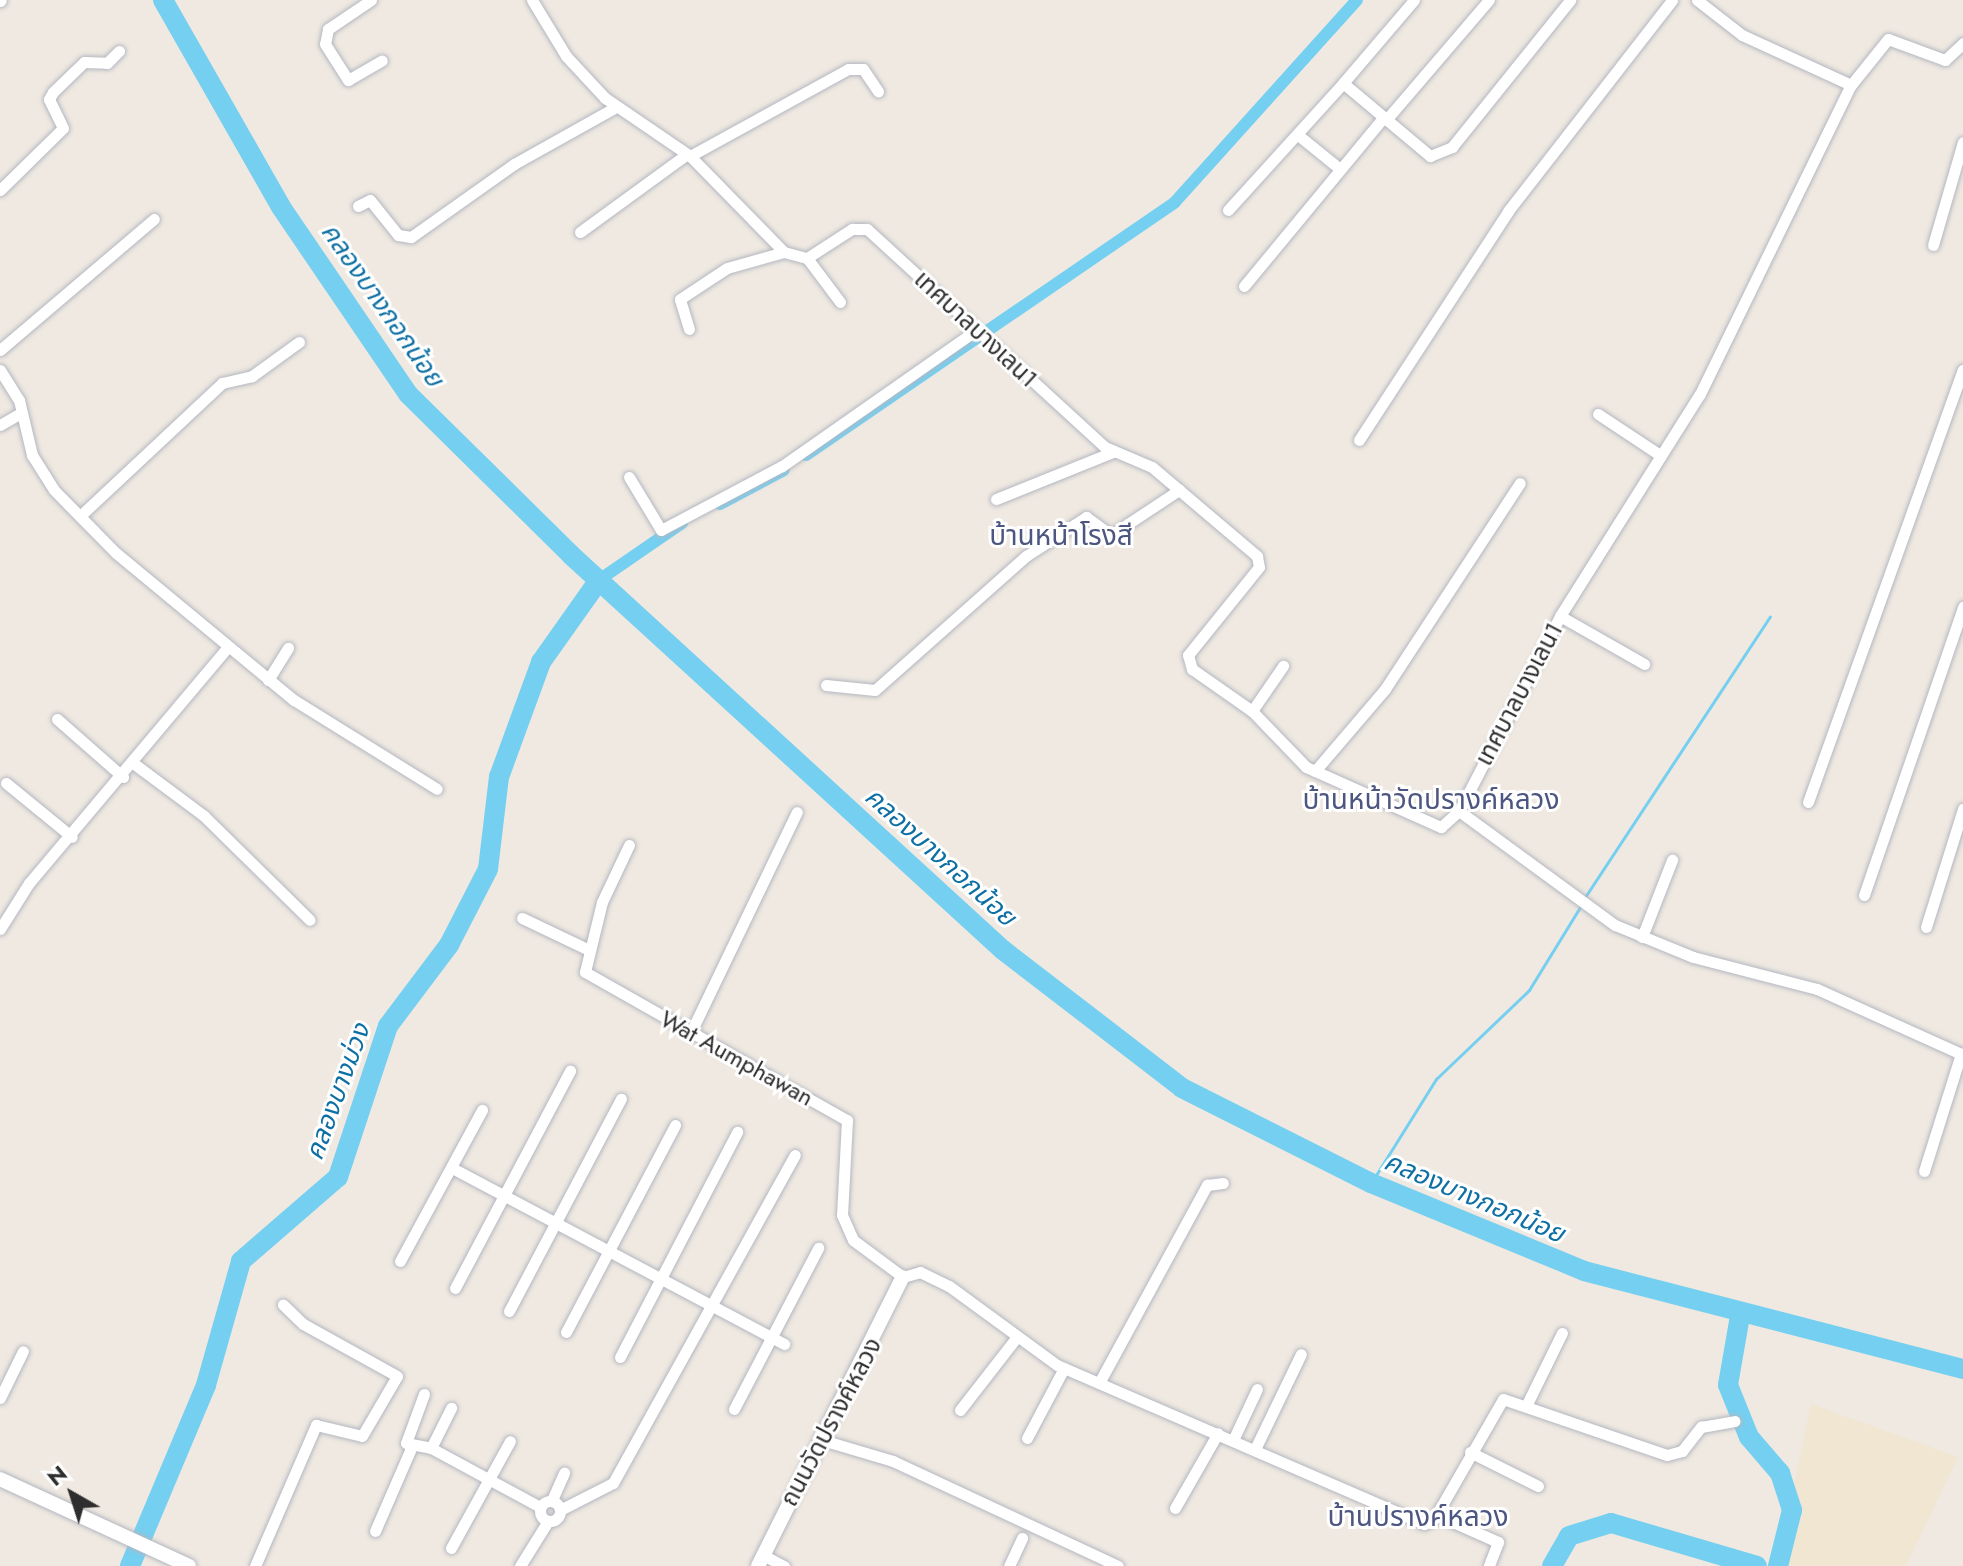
<!DOCTYPE html>
<meta charset="utf-8">
<style>
body{margin:0}
#map{position:relative;width:1963px;height:1566px;overflow:hidden;background:#efe9e1;font-family:Jost,"Noto Sans Thai",sans-serif}
div>[style]{position:absolute}
.education>*{inset:0;background:#f0e6d1}
.stream>*{height:3px;margin:-1.5px;padding:0 1.5px;transform-origin:1.5px;border-radius:1.5px;background:#75cff0}
.canal>*{height:12px;margin:-6px;padding:0 6px;transform-origin:6px;border-radius:6px;background:#75cff0}
.river>*{height:20px;margin:-10px;padding:0 10px;transform-origin:10px;border-radius:10px;background:#75cff0}
.roads{filter:drop-shadow(0 0 2px #b4b7c1) drop-shadow(0 0 2px #b4b7c1)}
.minor>*{height:11px;margin:-5.5px;padding:0 5.5px;transform-origin:5.5px;border-radius:5.5px;background:#fff}
.minor>.ring{margin:-5.5px;padding:0;box-sizing:content-box;background:none;border:11px solid #fff;border-radius:50%}
.tertiary>*{height:14px;margin:-7px;padding:0 7px;transform-origin:7px;border-radius:7px;background:#fff}
span{translate:-50% -50%;white-space:nowrap;text-align:center;line-height:1.15;-webkit-text-stroke:6px #fff;paint-order:stroke}
.street-label{font-size:24px;color:#2e2e2e}
.water-label{font-size:26px;color:#0d6fa3;font-style:italic}
.quarter-label{font-size:28px;color:#4d5680}
.north{position:absolute;left:32px;top:1454px;width:80px;height:80px;-webkit-text-stroke:6px #fff;paint-order:stroke;rotate:321deg;font-size:22px;font-weight:700;line-height:32px;text-align:center;color:#2e2e2e}
.north::after{content:'';display:block;margin:auto;width:28px;height:36px;background:#2e2e2e;clip-path:polygon(50% 0,100% 100%,50% 72%,0 100%)}
</style>
<div id="map">
<div class="education">
<i style="clip-path:polygon(1811px 1404px,1958px 1457px,1906px 1566px,1777px 1566px)"></i>
</div>
<div class="stream">
<i style="left:1585px;top:897px;width:336px;rotate:-56.6deg"></i>
<i style="left:1371px;top:1183px;width:123px;rotate:-58deg"></i>
<i style="left:1436px;top:1079px;width:129px;rotate:-43.7deg"></i>
<i style="left:1529px;top:990px;width:101px;rotate:-58.4deg"></i>
</div>
<div class="canal">
<i style="left:806px;top:455px;width:447px;rotate:-34.4deg"></i>
<i style="left:1175px;top:202px;width:272px;rotate:-48deg"></i>
<i style="left:720px;top:504px;width:72px;rotate:-28deg"></i>
<i style="left:599px;top:580px;width:101px;rotate:-34.5deg"></i>
</div>
<div class="river">
<i style="left:163px;top:0;width:238px;rotate:60.3deg"></i>
<i style="left:281px;top:207px;width:227px;rotate:55.8deg"></i>
<i style="left:409px;top:395px;width:228px;rotate:44.6deg"></i>
<i style="left:571px;top:555px;width:585px;rotate:42.44deg"></i>
<i style="left:1003px;top:950px;width:226px;rotate:37.6deg"></i>
<i style="left:1182px;top:1088px;width:212px;rotate:26.7deg"></i>
<i style="left:1371px;top:1183px;width:230px;rotate:22.4deg"></i>
<i style="left:1584px;top:1271px;width:391px;rotate:14.5deg"></i>
<i style="left:1740px;top:1316px;width:70px;rotate:99.9deg"></i>
<i style="left:1728px;top:1385px;width:56px;rotate:68deg"></i>
<i style="left:1749px;top:1437px;width:48px;rotate:49.3deg"></i>
<i style="left:1780px;top:1473px;width:39px;rotate:72deg"></i>
<i style="left:1792px;top:1510px;width:58px;rotate:104deg"></i>
<i style="left:130px;top:1566px;width:196px;rotate:-67.2deg"></i>
<i style="left:206px;top:1385px;width:129px;rotate:-74.2deg"></i>
<i style="left:241px;top:1261px;width:128px;rotate:-40.9deg"></i>
<i style="left:338px;top:1177px;width:159px;rotate:-71.7deg"></i>
<i style="left:388px;top:1026px;width:101px;rotate:-53deg"></i>
<i style="left:449px;top:945px;width:85px;rotate:-62.8deg"></i>
<i style="left:488px;top:869px;width:93px;rotate:-83.2deg"></i>
<i style="left:499px;top:777px;width:122px;rotate:-69.9deg"></i>
<i style="left:541px;top:662px;width:100px;rotate:-54.7deg"></i>
<i style="left:1552px;top:1566px;width:34px;rotate:-60deg"></i>
<i style="left:1569px;top:1536px;width:44px;rotate:-17.2deg"></i>
<i style="left:1611px;top:1523px;width:152px;rotate:16.4deg"></i>
</div>
<div class="roads">
<div class="minor">
<i style="left:371px;top:0;width:52px;rotate:146deg"></i>
<i style="left:328px;top:29px;width:15px;rotate:101deg"></i>
<i style="left:325px;top:44px;width:43px;rotate:57.4deg"></i>
<i style="left:348px;top:80px;width:39px;rotate:-30deg"></i>
<i style="left:532px;top:0;width:66px;rotate:58.7deg"></i>
<i style="left:566px;top:56px;width:57px;rotate:47.1deg"></i>
<i style="left:605px;top:98px;width:103px;rotate:34.3deg"></i>
<i style="left:690px;top:156px;width:134px;rotate:45.6deg"></i>
<i style="left:784px;top:252px;width:24px;rotate:15deg"></i>
<i style="left:807px;top:258px;width:54px;rotate:-32.8deg"></i>
<i style="left:852px;top:229px;width:15px"></i>
<i style="left:867px;top:229px;width:323px;rotate:42.5deg"></i>
<i style="left:1105px;top:447px;width:51px;rotate:23.1deg"></i>
<i style="left:1152px;top:467px;width:138px;rotate:40.3deg"></i>
<i style="left:1257px;top:556px;width:11px;rotate:80deg"></i>
<i style="left:1259px;top:567px;width:113px;rotate:128.9deg"></i>
<i style="left:1188px;top:655px;width:15px;rotate:74deg"></i>
<i style="left:1192px;top:669px;width:73px;rotate:35deg"></i>
<i style="left:1252px;top:711px;width:78px;rotate:46deg"></i>
<i style="left:1306px;top:767px;width:148px;rotate:24deg"></i>
<i style="left:1441px;top:827px;width:24px;rotate:-42deg"></i>
<i style="left:1459px;top:811px;width:220px;rotate:-62.6deg"></i>
<i style="left:1560px;top:616px;width:262px;rotate:-57.8deg"></i>
<i style="left:1700px;top:394px;width:344px;rotate:-64deg"></i>
<i style="left:1851px;top:85px;width:59px;rotate:-51.2deg"></i>
<i style="left:1888px;top:39px;width:61px;rotate:20.2deg"></i>
<i style="left:1945px;top:60px;width:25px;rotate:-43deg"></i>
<i style="left:1414px;top:0;width:109px;rotate:130.5deg"></i>
<i style="left:1343px;top:83px;width:114px;rotate:40deg"></i>
<i style="left:1430px;top:156px;width:24px;rotate:-22deg"></i>
<i style="left:1452px;top:147px;width:189px;rotate:-51.2deg"></i>
<i style="left:1697px;top:0;width:57px;rotate:37.9deg"></i>
<i style="left:1742px;top:35px;width:120px;rotate:24.6deg"></i>
<i style="left:0;top:1px;width:1px;rotate:-45deg"></i>
<i style="left:1386px;top:120px;width:158px;rotate:-49.4deg"></i>
<i style="left:1298px;top:135px;width:54px;rotate:39deg"></i>
<i style="left:690px;top:156px;width:180px;rotate:-28.8deg"></i>
<i style="left:848px;top:69px;width:15px"></i>
<i style="left:863px;top:69px;width:27px;rotate:56deg"></i>
<i style="left:0;top:190px;width:88px;rotate:-44.5deg"></i>
<i style="left:63px;top:128px;width:32px;rotate:-116deg"></i>
<i style="left:49px;top:99px;width:8px;rotate:-60deg"></i>
<i style="left:53px;top:92px;width:43px;rotate:-44.1deg"></i>
<i style="left:84px;top:62px;width:23px;rotate:2deg"></i>
<i style="left:107px;top:63px;width:17px;rotate:-45deg"></i>
<i style="left:358px;top:206px;width:13px;rotate:-27deg"></i>
<i style="left:370px;top:200px;width:45px;rotate:51.3deg"></i>
<i style="left:398px;top:235px;width:13px;rotate:9deg"></i>
<i style="left:411px;top:237px;width:126px;rotate:-35.3deg"></i>
<i style="left:514px;top:164px;width:117px;rotate:-29.2deg"></i>
<i style="left:1228px;top:210px;width:171px;rotate:-47.8deg"></i>
<i style="left:580px;top:232px;width:132px;rotate:-36.1deg"></i>
<i style="left:1933px;top:245px;width:107px;rotate:-73.8deg"></i>
<i style="left:807px;top:258px;width:55px;rotate:53.1deg"></i>
<i style="left:1244px;top:286px;width:218px;rotate:-50.4deg"></i>
<i style="left:689px;top:329px;width:31px;rotate:-107deg"></i>
<i style="left:680px;top:299px;width:56px;rotate:-33.4deg"></i>
<i style="left:727px;top:268px;width:59px;rotate:-15.7deg"></i>
<i style="left:0;top:350px;width:202px;rotate:-40.4deg"></i>
<i style="left:0;top:370px;width:36px;rotate:58deg"></i>
<i style="left:19px;top:400px;width:57px;rotate:76.7deg"></i>
<i style="left:32px;top:455px;width:41px;rotate:57.8deg"></i>
<i style="left:54px;top:490px;width:88px;rotate:45.5deg"></i>
<i style="left:116px;top:553px;width:231px;rotate:39.6deg"></i>
<i style="left:294px;top:700px;width:168px;rotate:31.9deg"></i>
<i style="left:1598px;top:414px;width:74px;rotate:33.5deg"></i>
<i style="left:0;top:425px;width:24px;rotate:-30deg"></i>
<i style="left:1359px;top:440px;width:273px;rotate:-56.9deg"></i>
<i style="left:1508px;top:211px;width:267px;rotate:-52.1deg"></i>
<i style="left:629px;top:477px;width:62px;rotate:58.9deg"></i>
<i style="left:661px;top:530px;width:137px;rotate:-27.9deg"></i>
<i style="left:782px;top:466px;width:237px;rotate:-35deg"></i>
<i style="left:996px;top:499px;width:126px;rotate:-21.9deg"></i>
<i style="left:80px;top:516px;width:195px;rotate:-43.1deg"></i>
<i style="left:222px;top:383px;width:31px;rotate:-13deg"></i>
<i style="left:252px;top:376px;width:58px;rotate:-35.9deg"></i>
<i style="left:1560px;top:616px;width:97px;rotate:29.7deg"></i>
<i style="left:268px;top:680px;width:38px;rotate:-58deg"></i>
<i style="left:826px;top:685px;width:49px;rotate:5.8deg"></i>
<i style="left:875px;top:690px;width:202px;rotate:-41.6deg"></i>
<i style="left:1026px;top:556px;width:72px;rotate:-33deg"></i>
<i style="left:1086px;top:517px;width:31px;rotate:36deg"></i>
<i style="left:1111px;top:535px;width:82px;rotate:-33.5deg"></i>
<i style="left:1252px;top:711px;width:55px;rotate:-55.4deg"></i>
<i style="left:57px;top:719px;width:88px;rotate:41.3deg"></i>
<i style="left:133px;top:763px;width:89px;rotate:36.7deg"></i>
<i style="left:204px;top:816px;width:148px;rotate:44.5deg"></i>
<i style="left:1315px;top:771px;width:108px;rotate:-49.5deg"></i>
<i style="left:1385px;top:689px;width:246px;rotate:-56.8deg"></i>
<i style="left:6px;top:783px;width:85px;rotate:39.3deg"></i>
<i style="left:1808px;top:802px;width:459px;rotate:-70.3deg"></i>
<i style="left:1459px;top:811px;width:193px;rotate:36.2deg"></i>
<i style="left:1615px;top:925px;width:84px;rotate:22.3deg"></i>
<i style="left:1693px;top:957px;width:128px;rotate:14.5deg"></i>
<i style="left:1817px;top:989px;width:160px;rotate:24.3deg"></i>
<i style="left:629px;top:845px;width:63px;rotate:115.3deg"></i>
<i style="left:602px;top:902px;width:72px;rotate:103.7deg"></i>
<i style="left:585px;top:972px;width:301px;rotate:29.5deg"></i>
<i style="left:847px;top:1120px;width:95px;rotate:93deg"></i>
<i style="left:842px;top:1215px;width:27px;rotate:66deg"></i>
<i style="left:853px;top:1240px;width:62px;rotate:36.5deg"></i>
<i style="left:903px;top:1277px;width:18px;rotate:-16deg"></i>
<i style="left:920px;top:1272px;width:32px;rotate:26deg"></i>
<i style="left:949px;top:1286px;width:134px;rotate:36.2deg"></i>
<i style="left:1057px;top:1365px;width:400px;rotate:23.4deg"></i>
<i style="left:1424px;top:1524px;width:11px;rotate:-27deg"></i>
<i style="left:1434px;top:1519px;width:138px;rotate:-60.1deg"></i>
<i style="left:1503px;top:1399px;width:173px;rotate:18.9deg"></i>
<i style="left:1667px;top:1455px;width:16px;rotate:-15deg"></i>
<i style="left:1682px;top:1451px;width:31px;rotate:-52deg"></i>
<i style="left:1701px;top:1427px;width:34px;rotate:-10deg"></i>
<i style="left:1864px;top:895px;width:305px;rotate:-71deg"></i>
<i style="left:522px;top:918px;width:72px;rotate:25.5deg"></i>
<i style="left:1926px;top:927px;width:124px;rotate:-72.6deg"></i>
<i style="left:0;top:929px;width:54px;rotate:-57.8deg"></i>
<i style="left:29px;top:883px;width:307px;rotate:-49.9deg"></i>
<i style="left:1642px;top:937px;width:83px;rotate:-68.7deg"></i>
<i style="left:691px;top:1032px;width:244px;rotate:-64.3deg"></i>
<i style="left:452px;top:1168px;width:376px;rotate:27.9deg"></i>
<i style="left:1924px;top:1171px;width:123px;rotate:-72.5deg"></i>
<i style="left:400px;top:1261px;width:172px;rotate:-61.5deg"></i>
<i style="left:455px;top:1288px;width:246px;rotate:-62.1deg"></i>
<i style="left:509px;top:1311px;width:240px;rotate:-62.2deg"></i>
<i style="left:566px;top:1332px;width:234px;rotate:-62.2deg"></i>
<i style="left:620px;top:1357px;width:254px;rotate:-62.5deg"></i>
<i style="left:1099px;top:1383px;width:226px;rotate:-61.4deg"></i>
<i style="left:1207px;top:1185px;width:16px;rotate:-7deg"></i>
<i style="left:424px;top:1394px;width:52px;rotate:110.2deg"></i>
<i style="left:406px;top:1443px;width:25px;rotate:11deg"></i>
<i style="left:431px;top:1448px;width:124px;rotate:28.4deg"></i>
<i style="left:0;top:1398px;width:52px;rotate:-63.9deg"></i>
<i style="left:1528px;top:1402px;width:77px;rotate:-63.8deg"></i>
<i style="left:734px;top:1409px;width:182px;rotate:-62.4deg"></i>
<i style="left:960px;top:1410px;width:91px;rotate:-52.1deg"></i>
<i style="left:1027px;top:1438px;width:79px;rotate:-62.1deg"></i>
<i style="left:1234px;top:1438px;width:54px;rotate:-64.9deg"></i>
<i style="left:819px;top:1439px;width:77px;rotate:16.6deg"></i>
<i style="left:893px;top:1461px;width:248px;rotate:25deg"></i>
<i style="left:1256px;top:1447px;width:103px;rotate:-64.2deg"></i>
<i style="left:431px;top:1448px;width:45px;rotate:-63.4deg"></i>
<i style="left:1470px;top:1452px;width:76px;rotate:26.6deg"></i>
<i style="left:552px;top:1500px;width:30px;rotate:-66deg"></i>
<i class="ring" style="left:540px;top:1501px;width:9px;height:9px"></i>
<i style="left:1175px;top:1508px;width:86px;rotate:-60.2deg"></i>
<i style="left:560px;top:1510px;width:59px;rotate:-27deg"></i>
<i style="left:613px;top:1483px;width:375px;rotate:-61deg"></i>
<i style="left:1437px;top:1515px;width:67px;rotate:23.9deg"></i>
<i style="left:1498px;top:1542px;width:26px;rotate:111deg"></i>
<i style="left:375px;top:1531px;width:93px;rotate:-66.5deg"></i>
<i style="left:451px;top:1548px;width:122px;rotate:-61.1deg"></i>
<i style="left:763px;top:1555px;width:24px;rotate:28deg"></i>
<i style="left:255px;top:1566px;width:154px;rotate:-66.6deg"></i>
<i style="left:316px;top:1425px;width:47px;rotate:13.4deg"></i>
<i style="left:362px;top:1436px;width:69px;rotate:-59.7deg"></i>
<i style="left:397px;top:1376px;width:107px;rotate:-151deg"></i>
<i style="left:303px;top:1324px;width:28px;rotate:-136deg"></i>
<i style="left:520px;top:1566px;width:53px;rotate:-58.1deg"></i>
<i style="left:1009px;top:1566px;width:31px;rotate:-65deg"></i>
</div>
<div class="tertiary">
<i style="left:0;top:1479px;width:208px;rotate:24.7deg"></i>
<i style="left:758px;top:1566px;width:323px;rotate:-63.4deg"></i>
</div>
</div>
<div class="street-label">
<span style="left:976px;top:329px;rotate:43deg">เทศบาลบางเลน1</span>
<span style="left:1519px;top:694px;rotate:-62deg">เทศบาลบางเลน1</span>
<span style="left:737px;top:1058px;rotate:29deg">Wat Aumphawan</span>
<span style="left:831px;top:1422px;rotate:-62deg">ถนนวัดปรางค์หลวง</span>
</div>
<div class="water-label">
<span style="left:382px;top:305px;rotate:55deg">คลองบางกอกน้อย</span>
<span style="left:940px;top:857px;rotate:42deg">คลองบางกอกน้อย</span>
<span style="left:338px;top:1092px;rotate:-70deg">คลองบางม่วง</span>
<span style="left:1474px;top:1198px;rotate:23deg">คลองบางกอกน้อย</span>
</div>
<div class="quarter-label">
<span style="left:1061px;top:536px">บ้านหน้าโรงสี</span>
<span style="left:1431px;top:800px">บ้านหน้าวัดปรางค์หลวง</span>
<span style="left:1418px;top:1517px">บ้านปรางค์หลวง</span>
</div>
<div class="north">N</div>
</div>
